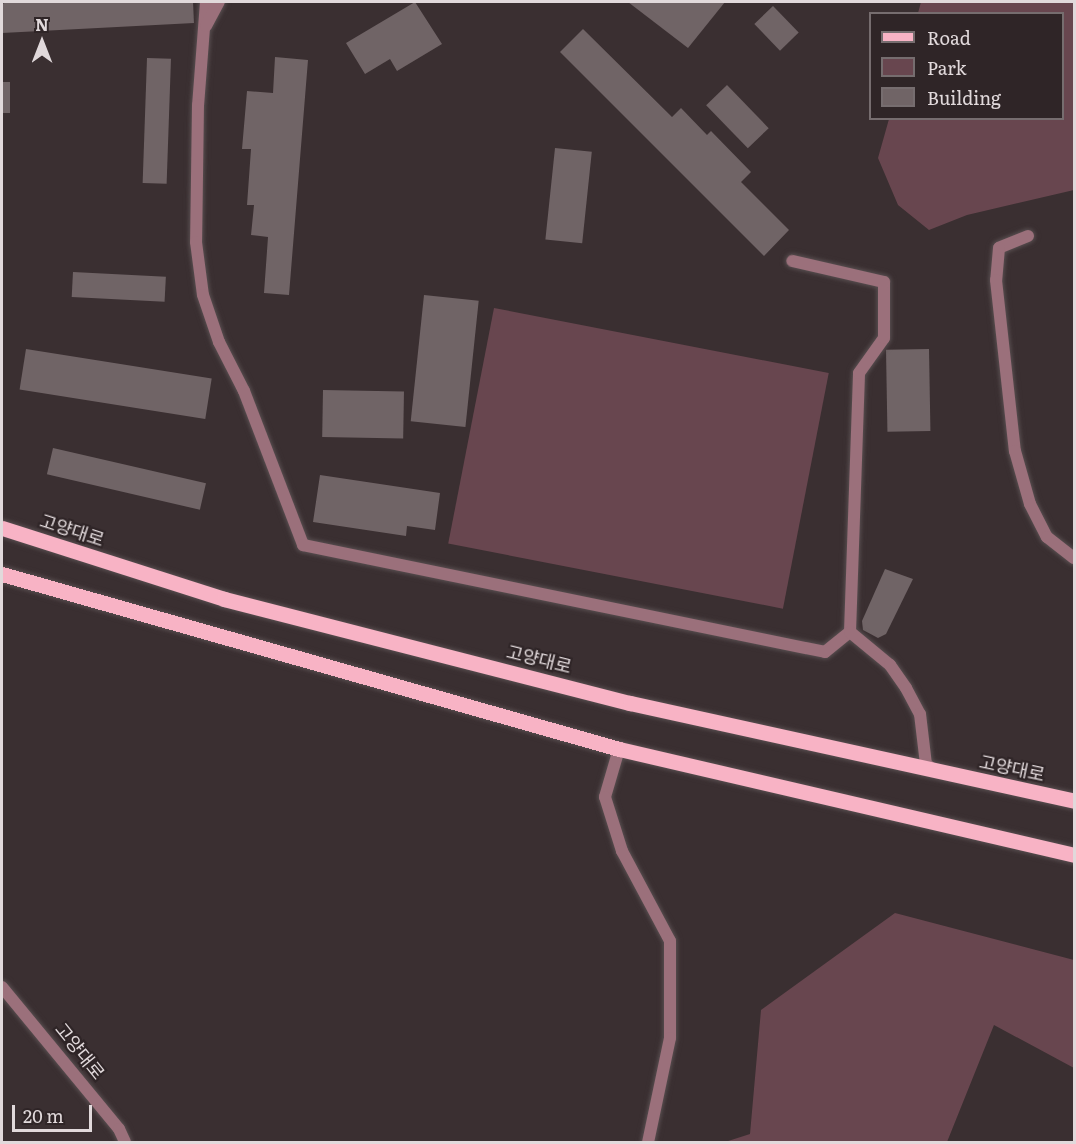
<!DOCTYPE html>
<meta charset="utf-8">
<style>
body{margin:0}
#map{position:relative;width:1076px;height:1144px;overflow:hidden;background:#3a2f31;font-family:Literata,"Noto Sans KR",serif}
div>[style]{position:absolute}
.green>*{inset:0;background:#68464f;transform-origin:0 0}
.building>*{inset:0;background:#706466;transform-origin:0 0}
.roads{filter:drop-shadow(0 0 2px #584e50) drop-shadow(0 0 2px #584e50)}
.service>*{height:12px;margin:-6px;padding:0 6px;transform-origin:6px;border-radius:6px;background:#9b707b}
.minor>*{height:12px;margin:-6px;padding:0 6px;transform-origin:6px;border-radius:6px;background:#9b707b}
.primary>*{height:15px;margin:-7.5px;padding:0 7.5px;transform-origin:7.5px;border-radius:7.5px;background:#f8b3c5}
span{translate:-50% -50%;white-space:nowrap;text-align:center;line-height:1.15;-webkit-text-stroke:4.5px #2f2527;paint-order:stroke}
.street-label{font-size:18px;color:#e1d9db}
.frame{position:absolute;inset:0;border:3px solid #e1d9db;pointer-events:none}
.legend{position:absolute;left:869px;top:12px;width:195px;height:108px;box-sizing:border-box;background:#2f2527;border:2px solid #766d6f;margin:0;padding:8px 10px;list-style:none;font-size:18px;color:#e1d9db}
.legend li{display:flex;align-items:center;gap:12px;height:30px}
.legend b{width:30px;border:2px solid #766d6f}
.north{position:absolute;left:12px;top:12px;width:60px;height:60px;-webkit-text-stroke:4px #2f2527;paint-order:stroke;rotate:0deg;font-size:16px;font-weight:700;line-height:24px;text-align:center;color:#e1d9db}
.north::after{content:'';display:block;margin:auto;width:21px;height:27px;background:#e1d9db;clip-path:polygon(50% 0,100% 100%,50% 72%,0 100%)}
.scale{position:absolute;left:12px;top:1105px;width:80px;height:27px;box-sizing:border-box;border:3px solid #e1d9db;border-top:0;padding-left:8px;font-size:18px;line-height:21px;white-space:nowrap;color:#e1d9db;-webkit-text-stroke:4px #2f2527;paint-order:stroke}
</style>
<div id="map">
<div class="green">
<i style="clip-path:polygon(921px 2px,1074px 2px,1074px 190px,967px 215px,929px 230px,898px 205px,878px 158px,889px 119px,1062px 118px,1062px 14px,918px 13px)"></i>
<i style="left:494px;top:308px;width:341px;height:240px;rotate:11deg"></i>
<i style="clip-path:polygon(895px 913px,1074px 960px,1074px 1068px,994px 1025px,947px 1142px,725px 1142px,750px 1134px,761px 1010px)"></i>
</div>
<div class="building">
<i style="clip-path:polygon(7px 2px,193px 2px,194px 23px,2px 33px,2px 4px)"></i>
<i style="clip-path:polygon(415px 2px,442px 44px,397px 71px,390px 59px,365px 74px,346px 43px)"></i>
<i style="clip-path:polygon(628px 2px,725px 2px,688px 48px)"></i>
<i style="left:773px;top:6px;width:37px;height:26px;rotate:46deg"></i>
<i style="clip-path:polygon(583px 29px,672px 117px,681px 108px,707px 135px,711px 131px,751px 172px,741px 182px,789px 230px,764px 256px,560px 52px)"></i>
<i style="clip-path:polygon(275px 57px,308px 60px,289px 295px,264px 293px,268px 237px,251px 235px,254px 205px,247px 205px,251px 149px,242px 149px,247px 91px,273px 93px)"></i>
<i style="left:147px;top:58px;width:24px;height:125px;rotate:2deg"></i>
<i style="left:2px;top:82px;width:8px;height:31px"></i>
<i style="left:727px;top:85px;width:60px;height:29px;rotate:46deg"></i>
<i style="left:555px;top:148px;width:37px;height:92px;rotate:6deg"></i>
<i style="left:73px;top:272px;width:93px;height:25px;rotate:3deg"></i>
<i style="left:424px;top:295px;width:55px;height:127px;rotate:6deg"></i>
<i style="left:26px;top:349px;width:188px;height:41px;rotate:9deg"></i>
<i style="left:929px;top:349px;width:82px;height:43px;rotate:89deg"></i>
<i style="left:323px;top:390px;width:81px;height:47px;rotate:1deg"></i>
<i style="left:53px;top:448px;width:157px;height:27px;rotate:13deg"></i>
<i style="clip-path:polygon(320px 475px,440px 493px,435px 530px,407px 526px,406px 536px,313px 522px)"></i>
<i style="clip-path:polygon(885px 569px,913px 579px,886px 634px,878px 638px,863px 630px,862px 621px)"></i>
</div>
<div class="roads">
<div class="service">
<i style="left:206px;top:2px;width:103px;rotate:94.4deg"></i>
<i style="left:198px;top:105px;width:137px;rotate:90.8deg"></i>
<i style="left:196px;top:242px;width:53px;rotate:82.5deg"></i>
<i style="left:203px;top:295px;width:50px;rotate:71.2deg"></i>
<i style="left:219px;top:342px;width:55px;rotate:63deg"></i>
<i style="left:244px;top:391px;width:165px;rotate:69deg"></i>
<i style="left:303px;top:545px;width:533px;rotate:11.58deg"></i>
<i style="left:825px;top:652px;width:32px;rotate:-39deg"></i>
<i style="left:850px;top:632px;width:259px;rotate:-88deg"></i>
<i style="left:859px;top:373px;width:43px;rotate:-54.5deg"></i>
<i style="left:884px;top:338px;width:56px;rotate:-90deg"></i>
<i style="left:884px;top:282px;width:94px;rotate:-167.1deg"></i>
<i style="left:206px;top:26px;width:27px;rotate:-62deg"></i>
<i style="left:1028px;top:236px;width:31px;rotate:158deg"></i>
<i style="left:999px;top:248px;width:32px;rotate:95deg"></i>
<i style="left:996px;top:280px;width:172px;rotate:83.7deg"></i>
<i style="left:1015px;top:451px;width:55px;rotate:74.2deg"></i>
<i style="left:1030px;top:504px;width:37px;rotate:63deg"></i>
<i style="left:1047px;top:537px;width:34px;rotate:38deg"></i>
<i style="left:850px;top:632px;width:52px;rotate:39.5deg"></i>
<i style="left:890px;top:665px;width:28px;rotate:55deg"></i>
<i style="left:906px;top:688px;width:30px;rotate:62deg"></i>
<i style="left:920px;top:714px;width:50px;rotate:83.2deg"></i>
<i style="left:926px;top:764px;width:11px;rotate:38deg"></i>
</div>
<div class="minor">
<i style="left:619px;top:749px;width:50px;rotate:106.3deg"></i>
<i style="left:605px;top:797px;width:57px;rotate:72.5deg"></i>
<i style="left:622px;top:851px;width:102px;rotate:61.9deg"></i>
<i style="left:670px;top:941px;width:97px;rotate:90deg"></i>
<i style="left:670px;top:1038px;width:106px;rotate:101.9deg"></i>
<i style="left:2px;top:987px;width:184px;rotate:50.5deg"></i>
<i style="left:119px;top:1129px;width:14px;rotate:65deg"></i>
</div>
<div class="primary">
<i style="left:2px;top:528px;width:233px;rotate:17.7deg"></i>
<i style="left:224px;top:599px;width:419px;rotate:14.4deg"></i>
<i style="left:630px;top:703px;width:455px;rotate:12.4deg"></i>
<i style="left:2px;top:574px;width:641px;rotate:15.83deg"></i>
<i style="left:619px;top:749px;width:467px;rotate:13.1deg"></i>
</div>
</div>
<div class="street-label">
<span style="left:72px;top:530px;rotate:18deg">고양대로</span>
<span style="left:539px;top:659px;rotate:14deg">고양대로</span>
<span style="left:1012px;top:768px;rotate:12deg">고양대로</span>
<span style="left:80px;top:1051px;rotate:51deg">고양대로</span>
</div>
<div class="frame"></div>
<ul class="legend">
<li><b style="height:8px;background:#f8b3c5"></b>Road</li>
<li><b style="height:16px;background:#68464f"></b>Park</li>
<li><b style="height:16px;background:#706466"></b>Building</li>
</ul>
<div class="north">N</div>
<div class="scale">20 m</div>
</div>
